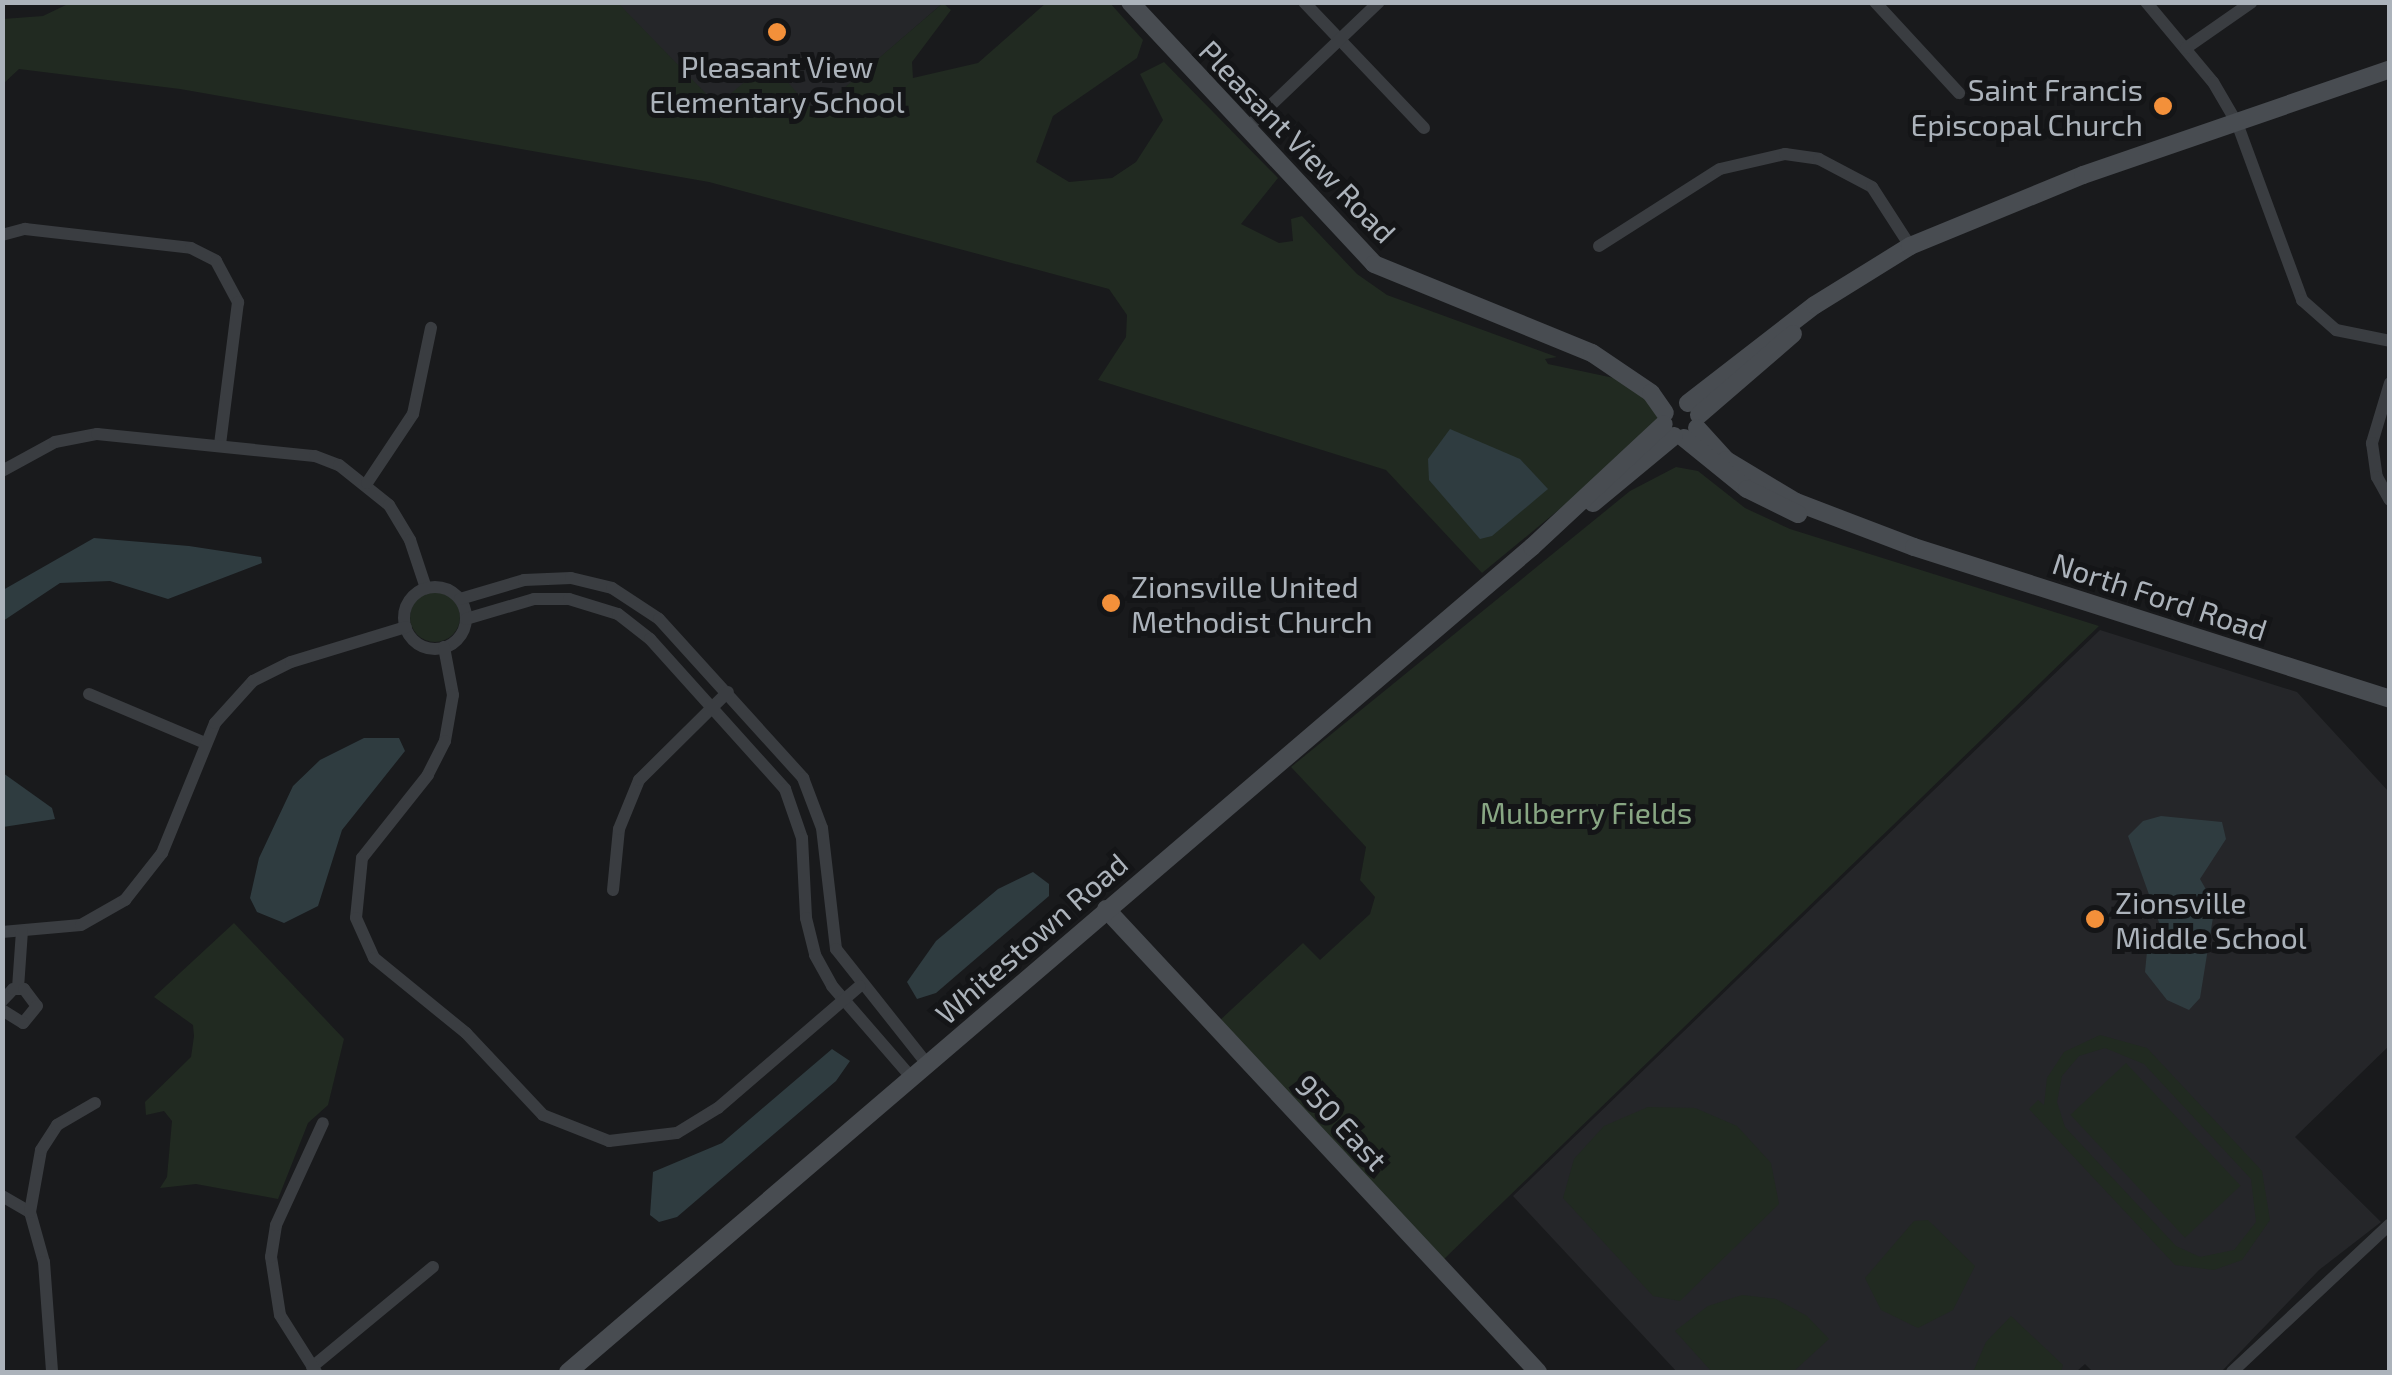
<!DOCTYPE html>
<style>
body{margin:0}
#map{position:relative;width:2392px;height:1375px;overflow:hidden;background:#191a1c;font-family:"Exo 2",sans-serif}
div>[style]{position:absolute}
.built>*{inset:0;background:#252629}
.green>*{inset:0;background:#212a21;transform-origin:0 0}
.round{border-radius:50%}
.water>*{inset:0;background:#2f3c40}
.street>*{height:12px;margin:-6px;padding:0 6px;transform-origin:6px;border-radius:6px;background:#3a3d41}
.street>.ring{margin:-6px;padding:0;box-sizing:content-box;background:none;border:12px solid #3a3d41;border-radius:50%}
.secondary>*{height:18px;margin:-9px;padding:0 9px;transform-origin:9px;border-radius:9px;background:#484c51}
.dots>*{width:28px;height:28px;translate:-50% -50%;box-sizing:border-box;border:5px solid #141517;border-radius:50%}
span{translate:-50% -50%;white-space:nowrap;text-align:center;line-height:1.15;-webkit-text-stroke:10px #141517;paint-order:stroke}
.poi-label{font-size:30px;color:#acb3bb}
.right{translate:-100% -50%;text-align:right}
.left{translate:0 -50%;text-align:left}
.street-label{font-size:30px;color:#acb3bb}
.park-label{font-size:30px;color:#88a683}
.frame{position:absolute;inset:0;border:5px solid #acb3bb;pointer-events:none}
</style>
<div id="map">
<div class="built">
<i style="clip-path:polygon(617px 3px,943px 3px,823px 107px,717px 106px)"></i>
<i style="clip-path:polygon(2100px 630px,2297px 692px,2389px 792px,2389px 1046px,2295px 1137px,2381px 1222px,2319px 1270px,2221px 1372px,2093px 1372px,2085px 1364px,2076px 1372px,1677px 1372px,1513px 1196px)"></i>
</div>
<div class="green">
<i style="clip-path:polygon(617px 2px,717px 105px,770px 61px,808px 106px,822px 107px,943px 3px,951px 10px,912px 62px,913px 78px,978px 63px,1046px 3px,1110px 3px,1143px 40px,1137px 58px,1053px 116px,1036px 162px,1069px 182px,1112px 178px,1136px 162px,1163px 120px,1140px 74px,1164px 62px,1278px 178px,1241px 224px,1279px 243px,1293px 241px,1291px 219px,1302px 216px,1357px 274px,1387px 295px,1557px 357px,1545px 359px,1548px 364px,1628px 381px,1658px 411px,1657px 420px,1647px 437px,1482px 573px,1386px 470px,1098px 380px,1126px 337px,1127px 315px,1109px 289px,709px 182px,180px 89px,19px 69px,3px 84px,3px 19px,43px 16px,70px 3px)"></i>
<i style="clip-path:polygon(1676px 467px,1698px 471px,1745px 508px,1790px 529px,2099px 626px,1443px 1260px,1218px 1022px,1303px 943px,1320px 960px,1370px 914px,1375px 897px,1360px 880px,1366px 847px,1291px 767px,1630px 491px)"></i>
<i class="round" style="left:410px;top:592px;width:50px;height:50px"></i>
<i style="clip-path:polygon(234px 923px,344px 1039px,328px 1105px,308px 1123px,278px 1199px,196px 1184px,160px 1188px,167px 1177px,172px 1121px,164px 1111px,146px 1115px,145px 1102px,191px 1057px,194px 1036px,193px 1025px,154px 997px)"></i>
<i style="clip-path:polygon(evenodd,2100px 1035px,2147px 1048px,2262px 1171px,2270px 1220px,2242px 1260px,2214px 1270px,2175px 1265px,2029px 1109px,2038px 1100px,2044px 1105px,2047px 1078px,2064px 1052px,2100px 1035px,2105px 1048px,2144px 1064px,2251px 1179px,2256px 1222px,2234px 1250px,2200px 1257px,2176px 1246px,2065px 1127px,2057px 1102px,2062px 1076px,2079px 1056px,2105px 1048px)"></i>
<i style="left:2126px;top:1063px;width:168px;height:76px;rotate:47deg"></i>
<i style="clip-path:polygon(1648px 1107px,1695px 1108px,1737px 1126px,1771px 1163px,1779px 1204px,1680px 1301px,1653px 1296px,1563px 1198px,1574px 1159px,1604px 1126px)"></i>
<i style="clip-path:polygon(1928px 1220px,1975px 1266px,1953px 1310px,1918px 1328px,1881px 1310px,1865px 1278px,1914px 1221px)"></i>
<i style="clip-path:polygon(1742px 1295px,1776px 1299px,1807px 1316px,1829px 1339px,1793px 1372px,1712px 1372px,1675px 1331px,1708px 1306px)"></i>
<i style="clip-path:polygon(2011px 1316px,2063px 1365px,2061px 1372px,1973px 1372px,1986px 1342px)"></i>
</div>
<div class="water">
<i style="clip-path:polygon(1450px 429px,1520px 459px,1548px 489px,1492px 536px,1480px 539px,1429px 480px,1428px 459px)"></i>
<i style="clip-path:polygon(94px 538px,189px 546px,261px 557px,262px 563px,168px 599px,110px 581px,60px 583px,3px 621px,3px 590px)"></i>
<i style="clip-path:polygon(364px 738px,399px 738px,405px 751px,342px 830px,318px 906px,284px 923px,257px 912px,250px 898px,259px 858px,293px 786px,320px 760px)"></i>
<i style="clip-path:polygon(3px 773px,52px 808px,55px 819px,3px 827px)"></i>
<i style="clip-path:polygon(2161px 816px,2222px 822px,2226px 839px,2200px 879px,2215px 905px,2200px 998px,2189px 1010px,2167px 1000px,2145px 972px,2148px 941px,2161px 928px,2128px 836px,2143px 821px)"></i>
<i style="clip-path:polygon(1033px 872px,1049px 884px,1049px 896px,936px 993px,917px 999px,907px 982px,936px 941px,998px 889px)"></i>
<i style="clip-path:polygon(832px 1049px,850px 1061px,836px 1081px,677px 1217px,659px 1222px,650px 1215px,653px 1172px,722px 1143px)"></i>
</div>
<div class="street">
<i style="left:1304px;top:2px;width:174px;rotate:46.4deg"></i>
<i style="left:1875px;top:2px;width:124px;rotate:47.3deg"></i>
<i style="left:2146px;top:2px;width:104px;rotate:50.1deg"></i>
<i style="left:2213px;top:82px;width:48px;rotate:59.7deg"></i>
<i style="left:2237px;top:123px;width:189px;rotate:69.8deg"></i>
<i style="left:2302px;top:300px;width:45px;rotate:41.4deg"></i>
<i style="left:2336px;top:330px;width:55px;rotate:11.5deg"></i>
<i style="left:2186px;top:48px;width:80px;rotate:-34.9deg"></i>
<i style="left:1246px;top:129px;width:184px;rotate:-43.7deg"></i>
<i style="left:2px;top:235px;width:24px;rotate:-15deg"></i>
<i style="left:25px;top:229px;width:167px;rotate:6.5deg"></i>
<i style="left:191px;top:248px;width:28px;rotate:27deg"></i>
<i style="left:216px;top:261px;width:47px;rotate:61.8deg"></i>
<i style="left:238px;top:302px;width:143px;rotate:97.2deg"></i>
<i style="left:1599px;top:246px;width:143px;rotate:-32.5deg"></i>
<i style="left:1720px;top:169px;width:67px;rotate:-13deg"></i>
<i style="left:1785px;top:154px;width:34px;rotate:8deg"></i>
<i style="left:1819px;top:159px;width:60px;rotate:27.8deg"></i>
<i style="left:1872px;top:187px;width:70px;rotate:57.2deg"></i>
<i style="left:2390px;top:383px;width:63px;rotate:106.7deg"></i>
<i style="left:2372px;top:443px;width:34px;rotate:82deg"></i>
<i style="left:2377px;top:477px;width:26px;rotate:61deg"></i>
<i style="left:2px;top:471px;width:60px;rotate:-28.7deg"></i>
<i style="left:55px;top:442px;width:43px;rotate:-10.8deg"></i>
<i style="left:97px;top:434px;width:219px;rotate:5.8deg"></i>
<i style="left:315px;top:456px;width:26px;rotate:21deg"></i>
<i style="left:339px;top:465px;width:64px;rotate:38.7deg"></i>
<i style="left:389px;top:505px;width:41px;rotate:59deg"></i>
<i style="left:410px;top:540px;width:51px;rotate:71.6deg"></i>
<i style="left:367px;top:483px;width:83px;rotate:-56.3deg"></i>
<i style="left:413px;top:414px;width:88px;rotate:-78.2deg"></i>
<i class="ring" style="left:404px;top:587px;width:50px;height:50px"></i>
<i style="left:460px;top:599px;width:67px;rotate:-16.5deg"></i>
<i style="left:524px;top:580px;width:47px;rotate:-2.4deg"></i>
<i style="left:571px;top:578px;width:42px;rotate:13.7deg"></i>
<i style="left:612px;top:588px;width:56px;rotate:33.4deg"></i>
<i style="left:659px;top:619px;width:215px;rotate:47.8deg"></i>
<i style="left:803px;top:778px;width:53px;rotate:69.2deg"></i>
<i style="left:822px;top:828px;width:122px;rotate:83.4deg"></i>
<i style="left:836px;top:949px;width:147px;rotate:51.6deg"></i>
<i style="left:466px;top:619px;width:71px;rotate:-16.4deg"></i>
<i style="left:534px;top:599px;width:35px"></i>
<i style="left:569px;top:599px;width:51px;rotate:17deg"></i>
<i style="left:618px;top:614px;width:41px;rotate:38deg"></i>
<i style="left:650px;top:639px;width:202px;rotate:48deg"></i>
<i style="left:785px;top:789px;width:52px;rotate:70.9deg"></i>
<i style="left:802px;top:838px;width:80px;rotate:87.1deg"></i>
<i style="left:806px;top:918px;width:38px;rotate:76deg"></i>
<i style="left:815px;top:955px;width:35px;rotate:61deg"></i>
<i style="left:832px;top:986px;width:121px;rotate:49deg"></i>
<i style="left:444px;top:647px;width:49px;rotate:79.4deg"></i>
<i style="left:453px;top:695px;width:47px;rotate:99.9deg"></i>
<i style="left:445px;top:741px;width:38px;rotate:117deg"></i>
<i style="left:428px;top:775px;width:106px;rotate:128.5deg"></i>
<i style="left:362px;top:858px;width:60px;rotate:95.7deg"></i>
<i style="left:356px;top:918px;width:44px;rotate:65.8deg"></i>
<i style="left:374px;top:958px;width:119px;rotate:39.2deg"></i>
<i style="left:466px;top:1033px;width:112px;rotate:46.8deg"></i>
<i style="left:543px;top:1115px;width:71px;rotate:21.5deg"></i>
<i style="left:609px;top:1141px;width:68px;rotate:-6.7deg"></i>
<i style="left:677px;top:1133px;width:48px;rotate:-31.4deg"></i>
<i style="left:718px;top:1108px;width:187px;rotate:-40.7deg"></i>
<i style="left:89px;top:694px;width:126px;rotate:22.9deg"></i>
<i style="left:613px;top:890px;width:61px;rotate:-84.4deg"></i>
<i style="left:619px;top:829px;width:53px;rotate:-67.8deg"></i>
<i style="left:639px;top:780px;width:125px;rotate:-44.7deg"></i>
<i style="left:2px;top:932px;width:79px;rotate:-5.1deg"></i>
<i style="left:81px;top:925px;width:51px;rotate:-29.6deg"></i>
<i style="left:125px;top:900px;width:60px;rotate:-51.8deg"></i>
<i style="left:162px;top:853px;width:140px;rotate:-67.8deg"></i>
<i style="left:215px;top:723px;width:57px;rotate:-47.9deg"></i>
<i style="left:253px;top:681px;width:42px;rotate:-26.6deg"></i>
<i style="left:291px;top:662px;width:120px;rotate:-16.9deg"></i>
<i style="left:18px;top:988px;width:57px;rotate:-86deg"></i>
<i style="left:2px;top:1001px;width:16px;rotate:-47deg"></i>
<i style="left:13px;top:989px;width:11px"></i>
<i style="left:24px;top:989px;width:21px;rotate:53deg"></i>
<i style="left:37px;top:1006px;width:22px;rotate:129deg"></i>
<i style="left:23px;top:1023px;width:25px;rotate:-148deg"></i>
<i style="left:2px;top:1196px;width:32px;rotate:30deg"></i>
<i style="left:30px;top:1212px;width:52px;rotate:74.4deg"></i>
<i style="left:44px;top:1262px;width:110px;rotate:85.8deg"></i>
<i style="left:30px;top:1212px;width:63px;rotate:-79.9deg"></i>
<i style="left:41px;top:1150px;width:30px;rotate:-57deg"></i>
<i style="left:57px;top:1125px;width:44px;rotate:-30.1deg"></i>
<i style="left:312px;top:1367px;width:157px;rotate:-39.6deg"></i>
<i style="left:316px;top:1372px;width:67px;rotate:-122.3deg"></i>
<i style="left:280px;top:1315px;width:59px;rotate:-98.8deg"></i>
<i style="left:271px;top:1257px;width:32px;rotate:-81deg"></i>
<i style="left:276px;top:1225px;width:112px;rotate:-65.3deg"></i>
<i style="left:2232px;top:1372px;width:216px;rotate:-43.1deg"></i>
</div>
<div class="secondary">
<i style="left:1130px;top:2px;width:358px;rotate:47deg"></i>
<i style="left:1374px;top:264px;width:235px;rotate:22.2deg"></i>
<i style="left:1592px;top:353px;width:71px;rotate:34.1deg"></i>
<i style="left:1651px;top:393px;width:24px;rotate:55deg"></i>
<i style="left:1688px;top:403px;width:160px;rotate:-37.7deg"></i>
<i style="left:1815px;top:305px;width:112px;rotate:-31.8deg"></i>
<i style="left:1910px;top:246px;width:187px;rotate:-22.3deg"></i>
<i style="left:2083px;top:175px;width:325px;rotate:-19deg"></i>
<i style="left:1699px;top:415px;width:124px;rotate:-40.8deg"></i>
<i style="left:1697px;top:428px;width:43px;rotate:47.8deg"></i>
<i style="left:1726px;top:460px;width:82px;rotate:31deg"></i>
<i style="left:1796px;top:502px;width:126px;rotate:20.9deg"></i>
<i style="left:1914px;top:547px;width:500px;rotate:17.7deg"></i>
<i style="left:1684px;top:438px;width:81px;rotate:39deg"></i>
<i style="left:1747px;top:489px;width:57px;rotate:26.1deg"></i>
<i style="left:1593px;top:503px;width:105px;rotate:-39.6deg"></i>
<i style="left:1106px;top:909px;width:633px;rotate:46.98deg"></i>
<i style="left:568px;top:1372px;width:1269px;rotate:-40.56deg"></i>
<i style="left:1532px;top:547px;width:180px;rotate:-43deg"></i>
</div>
<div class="dots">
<i style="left:777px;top:32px;background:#f3903a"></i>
<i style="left:2163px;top:106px;background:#f3903a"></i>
<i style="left:1111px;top:603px;background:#f3903a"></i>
<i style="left:2095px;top:919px;background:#f3903a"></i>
</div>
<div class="poi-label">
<span style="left:777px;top:83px">Pleasant View<br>Elementary School</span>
<span class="right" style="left:2143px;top:106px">Saint Francis<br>Episcopal Church</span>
<span class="left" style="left:1131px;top:603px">Zionsville United<br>Methodist Church</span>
<span class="left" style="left:2115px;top:919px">Zionsville<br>Middle School</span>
</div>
<div class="street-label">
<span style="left:1298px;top:141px;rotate:46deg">Pleasant View Road</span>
<span style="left:2160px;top:596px;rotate:18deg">North Ford Road</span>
<span style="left:1031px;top:938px;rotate:-41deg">Whitestown Road</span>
<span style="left:1342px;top:1122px;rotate:47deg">950 East</span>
</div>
<div class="park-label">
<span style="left:1586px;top:812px">Mulberry Fields</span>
</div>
<div class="frame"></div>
</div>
